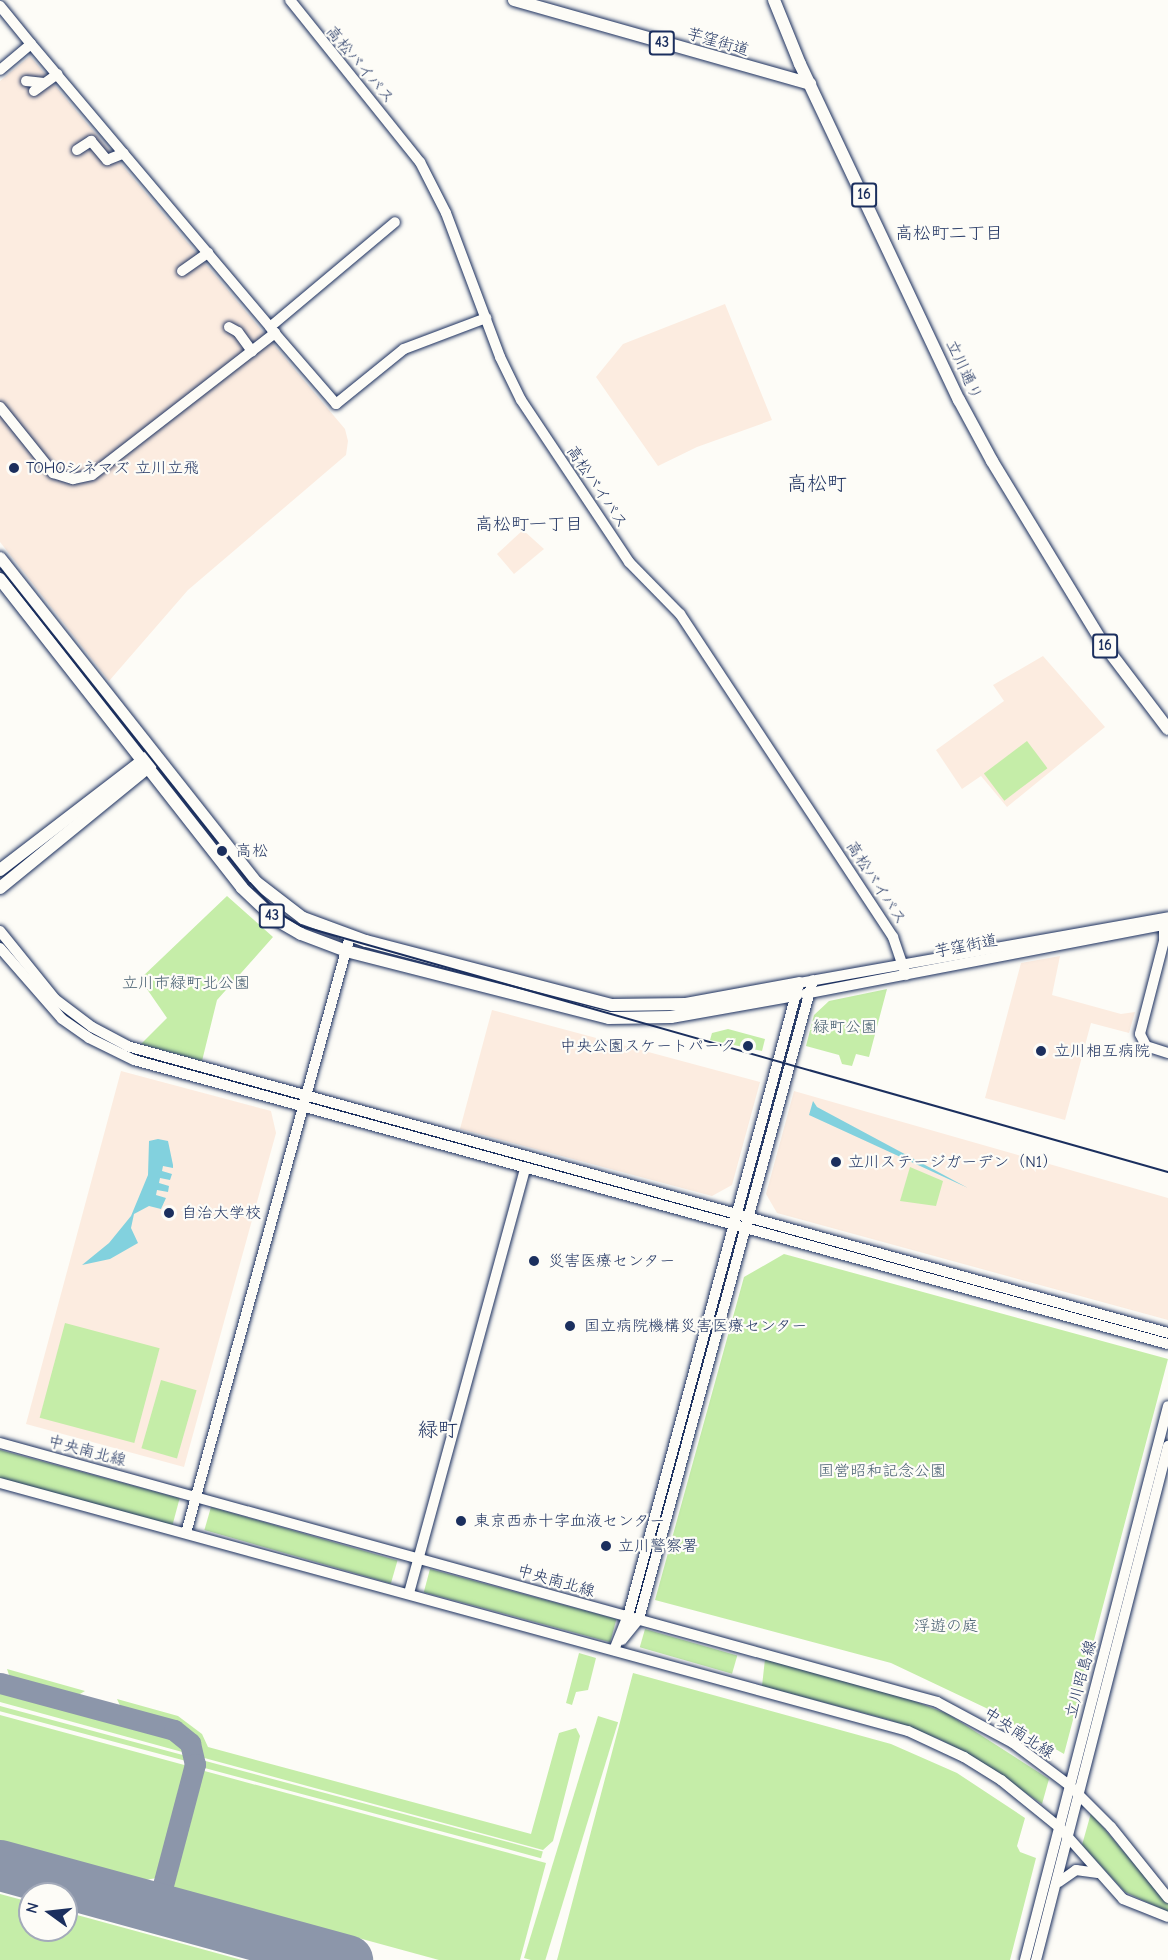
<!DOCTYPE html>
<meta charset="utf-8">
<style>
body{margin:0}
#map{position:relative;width:1168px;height:1960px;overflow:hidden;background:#fdfcf7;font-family:"Comic Neue","Klee One",sans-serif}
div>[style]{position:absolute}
.built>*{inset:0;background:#fcece0}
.green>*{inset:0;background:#c5eda8;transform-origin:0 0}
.water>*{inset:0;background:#82d1de}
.taxiway>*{height:21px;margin:-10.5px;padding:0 10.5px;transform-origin:10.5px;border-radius:10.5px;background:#8c96aa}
.runway>*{height:51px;margin:-25.5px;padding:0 25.5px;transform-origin:25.5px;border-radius:25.5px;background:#8c96aa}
.roads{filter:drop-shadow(0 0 2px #1b2f5e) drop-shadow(0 0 2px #1b2f5e)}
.tertiary>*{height:10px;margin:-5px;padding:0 5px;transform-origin:5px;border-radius:5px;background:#fdfcf7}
.secondary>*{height:10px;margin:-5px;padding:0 5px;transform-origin:5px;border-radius:5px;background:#fdfcf7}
.primary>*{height:12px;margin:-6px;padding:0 6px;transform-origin:6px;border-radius:6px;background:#fdfcf7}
.rail>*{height:2px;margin:-1px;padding:0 1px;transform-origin:1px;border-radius:1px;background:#1b2f5e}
.dots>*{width:16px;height:16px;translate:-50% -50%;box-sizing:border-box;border:3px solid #fdfcf7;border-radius:50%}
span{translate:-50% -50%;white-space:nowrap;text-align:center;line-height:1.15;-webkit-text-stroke:4.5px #fdfcf7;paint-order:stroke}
.shield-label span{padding:2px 4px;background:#fdfcf7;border:2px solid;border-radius:4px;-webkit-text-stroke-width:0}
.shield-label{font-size:15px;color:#1b2f5e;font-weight:700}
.street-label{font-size:16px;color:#1b2f5e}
.poi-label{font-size:16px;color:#1b2f5e}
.left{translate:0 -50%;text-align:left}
.right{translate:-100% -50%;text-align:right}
.park-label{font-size:16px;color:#465e70}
.neighbourhood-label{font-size:18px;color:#1b2f5e}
.quarter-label{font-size:20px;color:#1b2f5e}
.north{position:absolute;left:18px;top:1882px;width:60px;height:60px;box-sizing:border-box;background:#fdfcf7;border:2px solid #a3aaba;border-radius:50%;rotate:285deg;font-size:16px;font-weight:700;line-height:24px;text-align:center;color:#1b2f5e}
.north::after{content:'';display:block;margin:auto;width:21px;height:27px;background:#1b2f5e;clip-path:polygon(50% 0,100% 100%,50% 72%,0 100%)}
</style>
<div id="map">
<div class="built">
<i style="clip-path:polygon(30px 56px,345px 429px,348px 441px,346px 455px,188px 590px,109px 681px,0 542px,0 81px)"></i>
<i style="clip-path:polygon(725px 304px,772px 420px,697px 447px,658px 466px,596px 377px,623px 344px)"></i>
<i style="clip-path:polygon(523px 530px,544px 549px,514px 574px,497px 554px)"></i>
<i style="clip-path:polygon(1043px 656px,1105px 727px,1007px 807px,981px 776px,962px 789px,936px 750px,1004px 701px,993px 685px)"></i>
<i style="clip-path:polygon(1060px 956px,1052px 995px,1121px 1014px,1135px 1012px,1129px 1033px,1091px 1023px,1065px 1120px,985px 1098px,1021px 963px)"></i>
<i style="clip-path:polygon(492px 1010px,760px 1082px,732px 1185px,712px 1196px,460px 1129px)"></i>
<i style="clip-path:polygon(121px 1071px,271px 1111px,276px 1133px,184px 1467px,26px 1424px)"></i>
<i style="clip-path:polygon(794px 1091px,1168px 1198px,1168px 1320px,777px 1213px,766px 1194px)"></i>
</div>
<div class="green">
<i style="left:1027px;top:741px;width:34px;height:54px;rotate:53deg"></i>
<i style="clip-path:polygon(227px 896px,273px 937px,217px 1000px,202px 1061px,141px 1044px,167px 1018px,140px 979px)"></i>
<i style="clip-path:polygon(887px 989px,869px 1057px,856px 1054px,852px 1066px,842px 1064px,839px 1055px,806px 1046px,814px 1015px,829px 1001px)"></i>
<i style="clip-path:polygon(728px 1029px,765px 1039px,762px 1051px,710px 1040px,712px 1033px)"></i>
<i style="clip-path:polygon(910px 1167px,943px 1181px,936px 1206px,900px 1201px)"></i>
<i style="clip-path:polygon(784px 1254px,1168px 1359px,1064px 1754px,986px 1708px,891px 1663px,655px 1600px,744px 1277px)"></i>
<i style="left:65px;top:1323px;width:98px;height:98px;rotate:15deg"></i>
<i style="left:161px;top:1380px;width:37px;height:71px;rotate:16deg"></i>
<i style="left:0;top:1450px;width:186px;height:28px;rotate:15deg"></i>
<i style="left:211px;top:1507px;width:194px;height:24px;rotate:16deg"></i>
<i style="left:430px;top:1569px;width:193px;height:24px;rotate:15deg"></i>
<i style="left:645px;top:1629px;width:96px;height:19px;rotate:16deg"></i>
<i style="clip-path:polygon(579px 1653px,596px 1658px,588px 1690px,576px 1692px,572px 1705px,566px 1703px)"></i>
<i style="clip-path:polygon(765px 1659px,898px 1695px,948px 1714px,1049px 1779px,1042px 1804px,972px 1756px,939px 1739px,890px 1720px,762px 1686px)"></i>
<i style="clip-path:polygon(7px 1669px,85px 1691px,73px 1698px,11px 1681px)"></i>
<i style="clip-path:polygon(633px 1673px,891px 1744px,957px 1773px,1025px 1818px,1017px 1846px,1020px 1852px,1036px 1858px,1010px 1960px,557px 1960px)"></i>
<i style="clip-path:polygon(0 1690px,162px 1734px,176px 1740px,186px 1753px,0 1702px)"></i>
<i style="clip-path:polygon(117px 1699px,178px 1716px,202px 1734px,208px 1747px,531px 1834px,559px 1733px,576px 1728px,580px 1736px,553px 1841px,543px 1850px,197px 1756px,185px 1734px,170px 1725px,123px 1712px)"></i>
<i style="left:0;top:1706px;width:194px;height:5px;rotate:15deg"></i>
<i style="clip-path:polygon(0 1715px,188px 1766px,157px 1878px,145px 1880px,0 1841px)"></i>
<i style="left:598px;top:1716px;width:21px;height:253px;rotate:17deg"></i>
<i style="left:198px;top:1759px;width:357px;height:7px;rotate:15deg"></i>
<i style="clip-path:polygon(197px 1769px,546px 1863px,520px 1960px,439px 1960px,175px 1888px,169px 1877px)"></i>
<i style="clip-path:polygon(1091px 1813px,1168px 1904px,1168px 1912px,1125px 1892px,1082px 1845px)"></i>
<i style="clip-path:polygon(0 1894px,30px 1902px,30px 1930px,66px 1930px,66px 1912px,242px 1960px,0 1960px)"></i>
</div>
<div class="water">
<i style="clip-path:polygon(813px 1101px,817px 1107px,968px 1188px,809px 1115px)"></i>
<i style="clip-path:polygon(158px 1139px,168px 1141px,173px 1165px,173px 1168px,163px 1166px,162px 1171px,172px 1174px,170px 1180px,160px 1178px,159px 1183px,169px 1186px,168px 1192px,157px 1190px,156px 1195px,166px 1198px,161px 1209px,149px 1206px,134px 1214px,131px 1228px,138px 1243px,110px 1259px,82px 1265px,109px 1243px,131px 1216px,148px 1175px,149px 1141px)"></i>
</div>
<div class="taxiway">
<i style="left:0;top:1683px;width:180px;rotate:15.1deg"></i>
<i style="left:174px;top:1730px;width:21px;rotate:39deg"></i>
<i style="left:190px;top:1743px;width:22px;rotate:77deg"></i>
<i style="left:195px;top:1764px;width:149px;rotate:104.8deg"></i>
</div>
<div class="runway">
<i style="left:0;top:1865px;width:360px;rotate:15.3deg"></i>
</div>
<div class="roads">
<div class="tertiary">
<i style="left:290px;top:0;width:208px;rotate:51.3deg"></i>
<i style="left:420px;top:162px;width:57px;rotate:63deg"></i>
<i style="left:446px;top:213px;width:154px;rotate:69.4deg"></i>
<i style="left:500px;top:357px;width:48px;rotate:64deg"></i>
<i style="left:521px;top:400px;width:195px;rotate:56.3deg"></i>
<i style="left:629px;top:562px;width:73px;rotate:45.6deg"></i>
<i style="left:680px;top:614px;width:387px;rotate:56.6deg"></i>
<i style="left:893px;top:937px;width:40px;rotate:71.1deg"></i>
<i style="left:0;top:6px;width:49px;rotate:50.8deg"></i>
<i style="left:31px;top:44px;width:40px;rotate:140deg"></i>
<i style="left:31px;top:44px;width:370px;rotate:49.8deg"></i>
<i style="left:270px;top:327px;width:163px;rotate:-40deg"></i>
<i style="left:26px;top:81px;width:18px;rotate:6deg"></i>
<i style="left:34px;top:91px;width:29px;rotate:-36deg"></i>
<i style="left:77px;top:150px;width:17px;rotate:-33deg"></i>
<i style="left:91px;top:141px;width:25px;rotate:50deg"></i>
<i style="left:107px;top:160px;width:18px;rotate:-22deg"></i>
<i style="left:182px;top:271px;width:32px;rotate:-35deg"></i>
<i style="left:229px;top:327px;width:10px;rotate:29deg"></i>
<i style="left:238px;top:332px;width:24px;rotate:54deg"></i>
<i style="left:272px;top:330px;width:98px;rotate:49.1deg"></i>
<i style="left:336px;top:404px;width:87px;rotate:-39deg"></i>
<i style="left:404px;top:349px;width:88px;rotate:-20.7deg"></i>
<i style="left:0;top:407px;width:85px;rotate:51.2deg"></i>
<i style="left:53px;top:473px;width:21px;rotate:17deg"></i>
<i style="left:73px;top:479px;width:19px;rotate:-12deg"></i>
<i style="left:92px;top:475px;width:232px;rotate:-37.8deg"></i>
<i style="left:1164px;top:925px;width:16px;rotate:90deg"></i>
<i style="left:1164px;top:941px;width:96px;rotate:104.5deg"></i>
<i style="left:1140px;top:1034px;width:13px;rotate:63deg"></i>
<i style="left:1146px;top:1046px;width:23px;rotate:18deg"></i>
<i style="left:0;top:931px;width:87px;rotate:51deg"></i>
<i style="left:55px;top:999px;width:46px;rotate:37.1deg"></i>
<i style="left:92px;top:1027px;width:40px;rotate:28deg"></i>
<i style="left:127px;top:1046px;width:1080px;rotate:15.41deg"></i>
<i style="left:0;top:948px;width:94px;rotate:48.9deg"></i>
<i style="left:62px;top:1019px;width:33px;rotate:35deg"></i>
<i style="left:89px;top:1038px;width:50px;rotate:26.1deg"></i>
<i style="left:134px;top:1060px;width:1072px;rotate:15.36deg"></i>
<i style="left:805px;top:994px;width:370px;rotate:-10.9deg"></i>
<i style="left:186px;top:1533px;width:619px;rotate:-74.64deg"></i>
<i style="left:409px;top:1593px;width:441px;rotate:-74.7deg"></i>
<i style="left:622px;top:1640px;width:27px;rotate:-51deg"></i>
<i style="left:639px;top:1619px;width:662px;rotate:-74.77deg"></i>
<i style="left:614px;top:1650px;width:37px;rotate:-68deg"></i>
<i style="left:628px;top:1616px;width:656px;rotate:-74.88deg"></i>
<i style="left:799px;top:983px;width:375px;rotate:-10.1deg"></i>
</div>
<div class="secondary">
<i style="left:0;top:1443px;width:972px;rotate:15.45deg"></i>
<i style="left:937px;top:1702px;width:86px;rotate:28.3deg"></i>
<i style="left:1013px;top:1743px;width:70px;rotate:36.9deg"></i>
<i style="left:1069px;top:1785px;width:59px;rotate:45deg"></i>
<i style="left:1111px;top:1827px;width:91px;rotate:51.2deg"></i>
<i style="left:0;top:1483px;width:941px;rotate:15.28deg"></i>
<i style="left:908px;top:1731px;width:62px;rotate:24.9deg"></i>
<i style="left:964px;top:1757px;width:44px;rotate:31.9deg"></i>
<i style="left:1001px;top:1780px;width:76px;rotate:39.1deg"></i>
<i style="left:1060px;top:1828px;width:95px;rotate:48.4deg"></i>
<i style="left:1123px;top:1899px;width:48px;rotate:21.8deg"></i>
<i style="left:1059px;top:1882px;width:21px;rotate:-35deg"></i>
<i style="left:1076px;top:1870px;width:22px;rotate:8deg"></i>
<i style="left:1025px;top:1960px;width:572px;rotate:-75.53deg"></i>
<i style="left:1036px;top:1960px;width:531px;rotate:-75.6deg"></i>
</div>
<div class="primary">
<i style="left:514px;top:0;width:308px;rotate:15.8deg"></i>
<i style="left:774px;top:0;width:69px;rotate:67.9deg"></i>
<i style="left:800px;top:64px;width:372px;rotate:64.7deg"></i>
<i style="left:959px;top:400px;width:69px;rotate:61.6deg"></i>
<i style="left:992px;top:461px;width:212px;rotate:58.7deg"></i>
<i style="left:1102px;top:642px;width:109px;rotate:52.8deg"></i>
<i style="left:0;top:558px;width:413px;rotate:51.7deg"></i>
<i style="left:256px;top:882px;width:59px;rotate:37.5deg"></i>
<i style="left:303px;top:918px;width:67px;rotate:20.1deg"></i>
<i style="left:366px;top:941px;width:254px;rotate:14.6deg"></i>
<i style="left:612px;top:1005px;width:74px;rotate:-0.8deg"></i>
<i style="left:686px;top:1004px;width:115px;rotate:-10.5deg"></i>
<i style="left:0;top:579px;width:392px;rotate:51.9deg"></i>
<i style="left:242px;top:888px;width:45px;rotate:43.2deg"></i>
<i style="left:275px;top:919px;width:30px;rotate:30deg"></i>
<i style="left:301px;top:934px;width:48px;rotate:20.7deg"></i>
<i style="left:346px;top:951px;width:271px;rotate:14.3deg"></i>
<i style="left:609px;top:1018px;width:62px;rotate:-0.9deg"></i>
<i style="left:671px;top:1017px;width:127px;rotate:-10deg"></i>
<i style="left:0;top:870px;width:184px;rotate:-37.5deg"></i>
<i style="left:0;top:888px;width:195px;rotate:-39.2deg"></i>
</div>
</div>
<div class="rail">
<i style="left:0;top:568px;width:402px;rotate:51.6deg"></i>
<i style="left:250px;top:883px;width:38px;rotate:47deg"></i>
<i style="left:276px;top:911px;width:29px;rotate:31deg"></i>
<i style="left:301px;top:926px;width:901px;rotate:15.84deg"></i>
</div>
<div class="dots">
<i style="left:14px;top:468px;background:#1b2f5e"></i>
<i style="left:222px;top:851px;background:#1b2f5e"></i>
<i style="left:748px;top:1046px;background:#1b2f5e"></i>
<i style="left:1041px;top:1051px;background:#1b2f5e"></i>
<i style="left:836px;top:1162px;background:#1b2f5e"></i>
<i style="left:169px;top:1213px;background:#1b2f5e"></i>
<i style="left:534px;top:1261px;background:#1b2f5e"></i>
<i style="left:570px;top:1326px;background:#1b2f5e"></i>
<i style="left:461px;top:1521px;background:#1b2f5e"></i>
<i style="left:606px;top:1546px;background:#1b2f5e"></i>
</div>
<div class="shield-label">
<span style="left:662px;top:43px">43</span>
<span style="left:864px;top:195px">16</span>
<span style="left:1105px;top:646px">16</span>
<span style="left:272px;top:916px">43</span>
</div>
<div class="street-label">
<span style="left:718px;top:42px;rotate:16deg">芋窪街道</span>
<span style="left:360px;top:65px;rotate:50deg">高松バイパス</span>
<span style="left:964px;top:370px;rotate:65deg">立川通り</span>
<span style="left:597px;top:487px;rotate:56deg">高松バイパス</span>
<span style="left:876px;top:883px;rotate:57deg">高松バイパス</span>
<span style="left:966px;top:946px;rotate:-11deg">芋窪街道</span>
<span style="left:87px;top:1451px;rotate:15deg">中央南北線</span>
<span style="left:556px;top:1581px;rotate:16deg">中央南北線</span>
<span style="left:1081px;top:1679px;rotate:-75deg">立川昭島線</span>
<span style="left:1019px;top:1733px;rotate:33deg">中央南北線</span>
</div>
<div class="poi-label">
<span class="left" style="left:26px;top:468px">TOHOシネマズ 立川立飛</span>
<span class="left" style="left:236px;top:851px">高松</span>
<span class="right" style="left:736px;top:1046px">中央公園スケートパーク</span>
<span class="left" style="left:1054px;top:1051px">立川相互病院</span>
<span class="left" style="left:848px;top:1162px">立川ステージガーデン（N1）</span>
<span class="left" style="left:181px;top:1213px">自治大学校</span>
<span class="left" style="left:548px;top:1261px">災害医療センター</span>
<span class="left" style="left:584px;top:1326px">国立病院機構災害医療センター</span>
<span class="left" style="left:474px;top:1521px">東京西赤十字血液センター</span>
<span class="left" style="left:618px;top:1546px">立川警察署</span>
</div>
<div class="park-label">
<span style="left:186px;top:983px">立川市緑町北公園</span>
<span style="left:845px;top:1027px">緑町公園</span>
<span style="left:882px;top:1471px">国営昭和記念公園</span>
<span style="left:946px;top:1626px">浮遊の庭</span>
</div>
<div class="neighbourhood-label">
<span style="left:949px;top:234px">高松町二丁目</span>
<span style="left:529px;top:525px">高松町一丁目</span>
</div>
<div class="quarter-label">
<span style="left:817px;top:483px">高松町</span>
<span style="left:438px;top:1429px">緑町</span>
</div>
<div class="north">N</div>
</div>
